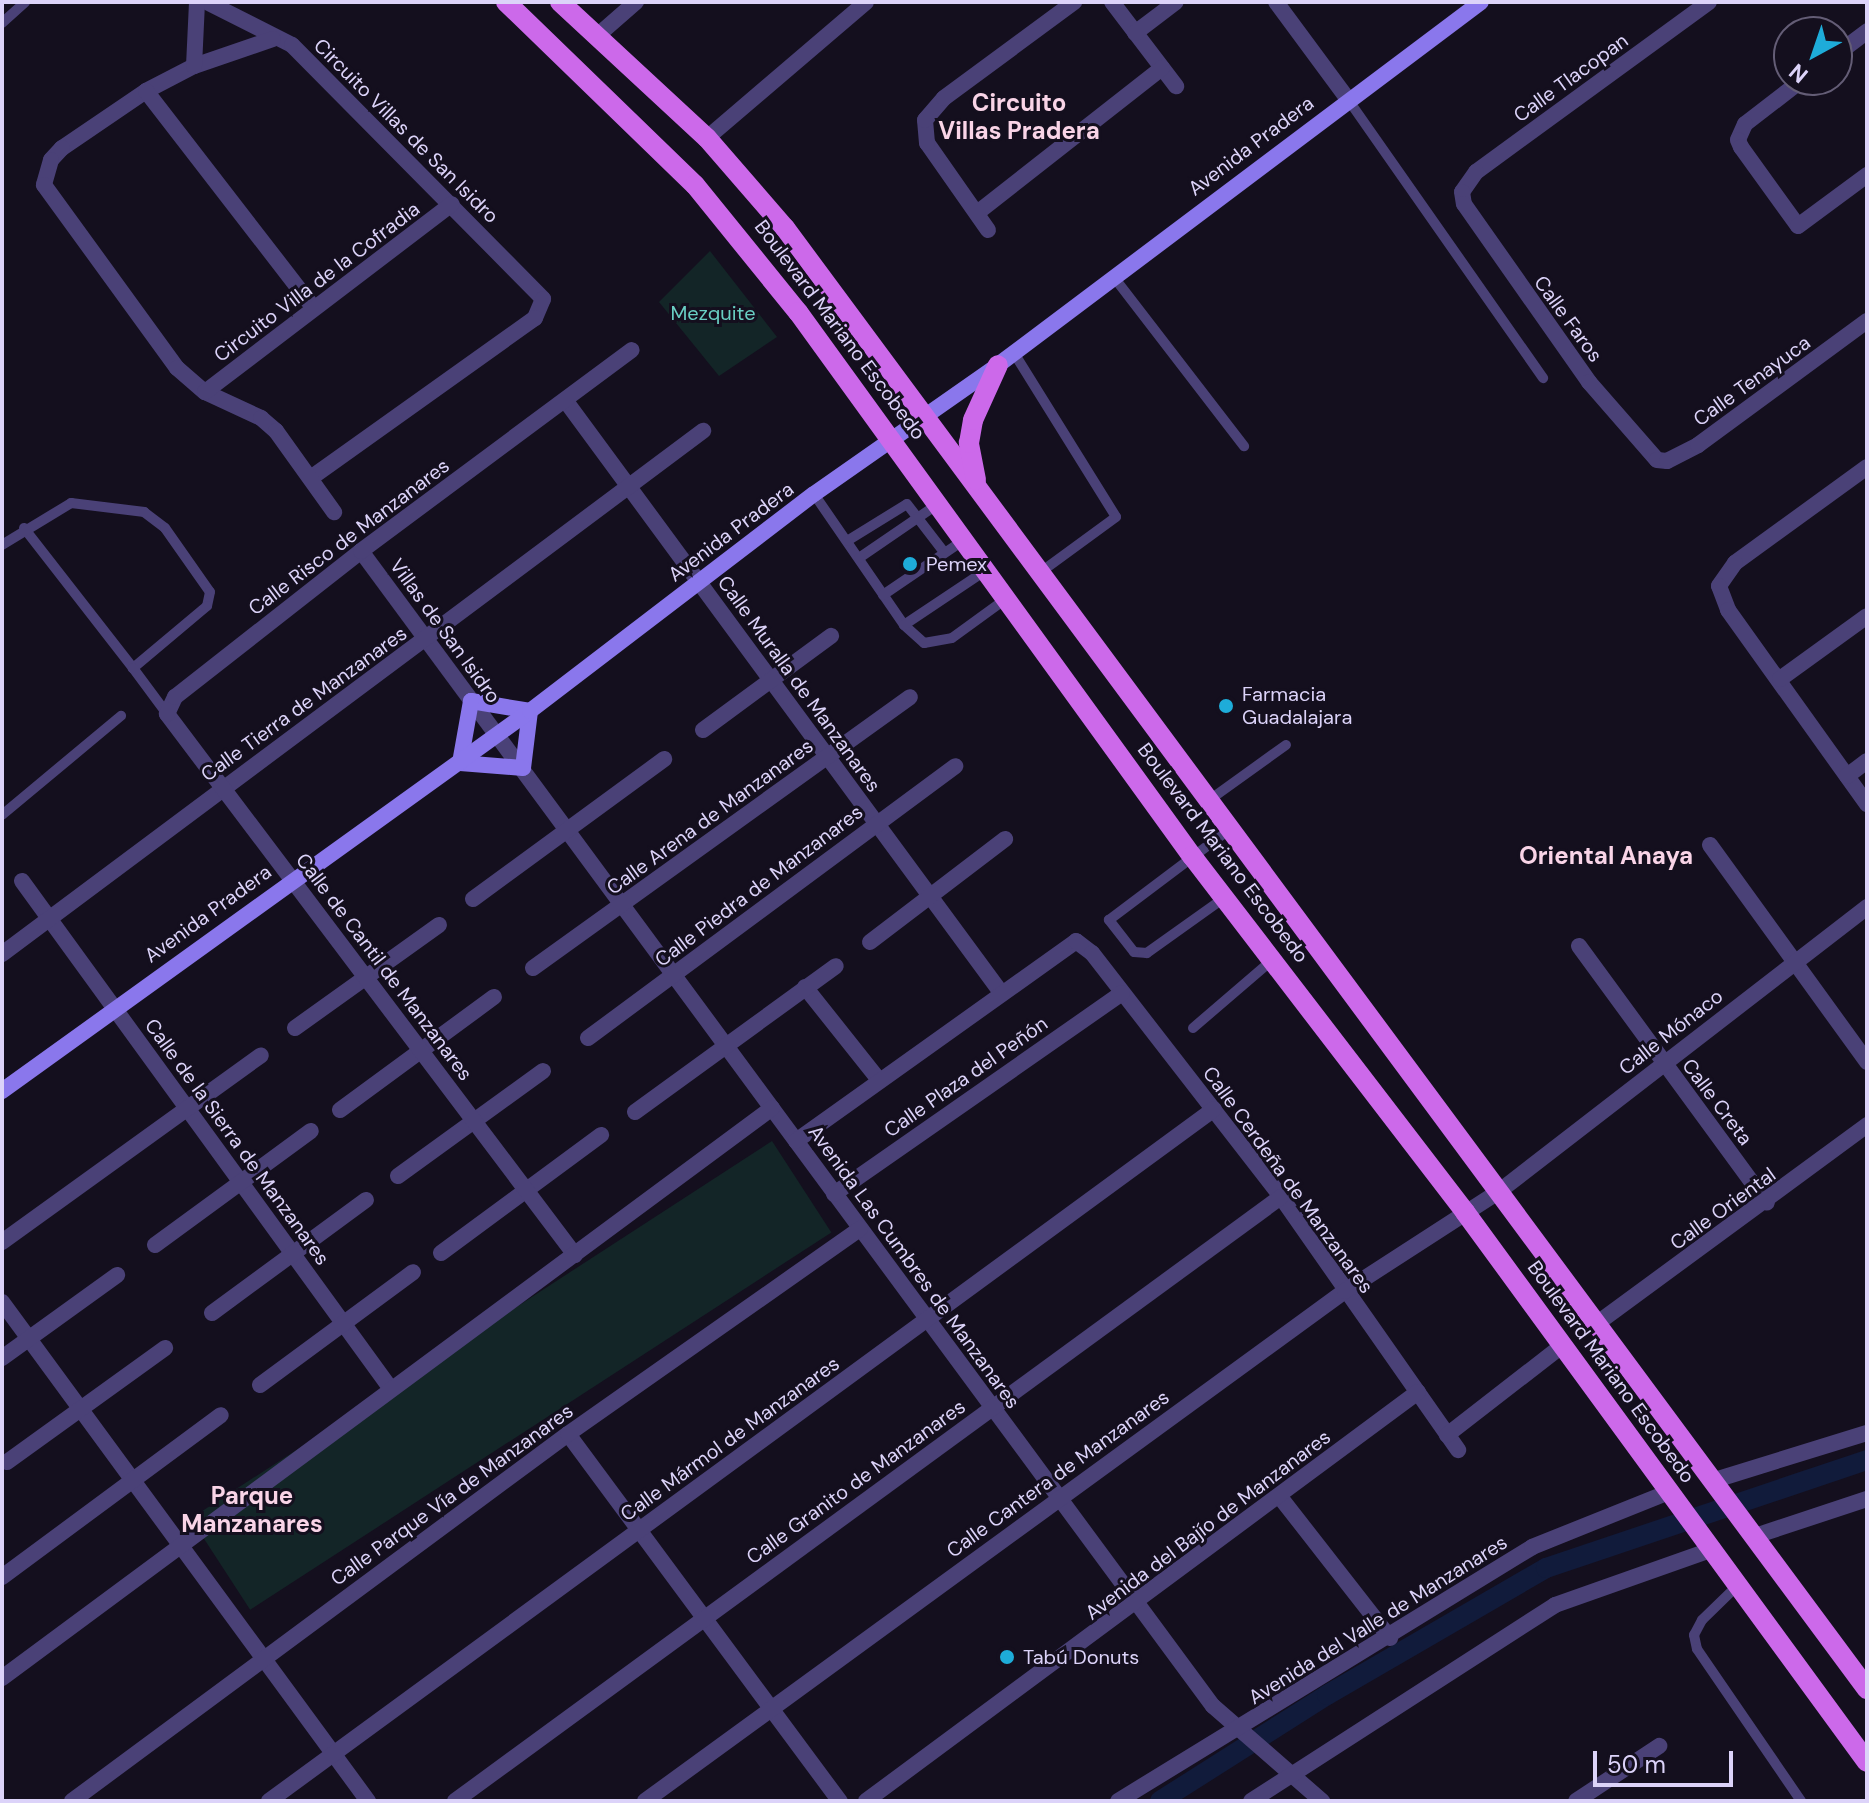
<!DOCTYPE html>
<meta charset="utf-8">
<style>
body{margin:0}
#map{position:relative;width:1869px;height:1803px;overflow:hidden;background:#140f1e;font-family:"DM Sans",sans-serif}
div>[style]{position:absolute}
.green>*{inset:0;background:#132527;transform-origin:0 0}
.canal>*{height:20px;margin:-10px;padding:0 10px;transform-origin:10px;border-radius:10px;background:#111b3b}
.lane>*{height:10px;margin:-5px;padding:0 5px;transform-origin:5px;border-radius:5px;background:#4a4177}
.street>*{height:16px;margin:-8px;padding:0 8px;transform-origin:8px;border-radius:8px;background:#4a4177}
.secondary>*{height:16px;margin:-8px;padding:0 8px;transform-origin:8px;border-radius:8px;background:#8a77ec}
.primary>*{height:20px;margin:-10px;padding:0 10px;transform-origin:10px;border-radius:10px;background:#cc69ea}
.dots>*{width:22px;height:22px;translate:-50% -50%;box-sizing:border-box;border:4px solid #140f1e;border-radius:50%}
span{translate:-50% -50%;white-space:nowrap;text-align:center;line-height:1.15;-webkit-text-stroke:6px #140f1e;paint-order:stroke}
.street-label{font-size:20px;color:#dcd3f9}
.park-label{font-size:20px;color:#69cec3}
.poi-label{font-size:20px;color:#dcd3f9}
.left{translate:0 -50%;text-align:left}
.quarter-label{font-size:24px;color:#f9d4e7;font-weight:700}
.frame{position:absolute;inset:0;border:4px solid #dcd3f9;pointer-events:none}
.north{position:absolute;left:1773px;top:16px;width:80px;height:80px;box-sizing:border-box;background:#140f1e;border:2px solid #645d76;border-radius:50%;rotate:220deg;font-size:22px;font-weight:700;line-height:32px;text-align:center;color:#dcd3f9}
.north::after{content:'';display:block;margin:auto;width:28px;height:36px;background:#1eacd9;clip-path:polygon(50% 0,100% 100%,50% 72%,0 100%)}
.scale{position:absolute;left:1593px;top:1751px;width:140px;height:36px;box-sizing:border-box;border:4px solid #dcd3f9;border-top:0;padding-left:10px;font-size:24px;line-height:28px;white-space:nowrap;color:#dcd3f9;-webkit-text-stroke:6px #140f1e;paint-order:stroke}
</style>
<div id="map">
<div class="green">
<i style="clip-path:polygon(710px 251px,777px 337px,719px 376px,659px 302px)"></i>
<i style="left:772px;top:1141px;width:109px;height:693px;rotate:57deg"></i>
</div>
<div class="canal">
<i style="left:1160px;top:1801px;width:198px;rotate:-32.4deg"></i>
<i style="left:1327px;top:1695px;width:253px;rotate:-30.1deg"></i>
<i style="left:1546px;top:1568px;width:339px;rotate:-18.6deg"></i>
</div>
<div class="lane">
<i style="left:2px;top:23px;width:31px;rotate:-42deg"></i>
<i style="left:1347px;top:98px;width:342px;rotate:55deg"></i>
<i style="left:1113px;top:276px;width:215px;rotate:52.4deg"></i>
<i style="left:1014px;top:353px;width:193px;rotate:58.1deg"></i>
<i style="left:1116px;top:517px;width:97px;rotate:143.8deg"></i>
<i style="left:814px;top:494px;width:159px;rotate:55.5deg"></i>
<i style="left:904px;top:625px;width:27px;rotate:42deg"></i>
<i style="left:924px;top:643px;width:28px;rotate:-10deg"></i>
<i style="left:952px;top:638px;width:68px;rotate:-36deg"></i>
<i style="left:24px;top:528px;width:177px;rotate:52.1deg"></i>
<i style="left:847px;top:541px;width:70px;rotate:-31.7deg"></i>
<i style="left:907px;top:504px;width:61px;rotate:52.4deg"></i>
<i style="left:2px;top:545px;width:81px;rotate:-31.3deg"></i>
<i style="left:71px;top:503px;width:74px;rotate:7deg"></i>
<i style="left:144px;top:512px;width:26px;rotate:37deg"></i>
<i style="left:165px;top:528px;width:78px;rotate:54.9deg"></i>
<i style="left:210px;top:592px;width:14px;rotate:102deg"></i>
<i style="left:207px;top:606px;width:97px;rotate:140deg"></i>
<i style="left:133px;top:668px;width:57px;rotate:53.5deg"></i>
<i style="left:859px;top:558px;width:96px;rotate:-34.4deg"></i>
<i style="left:883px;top:595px;width:98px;rotate:-34.2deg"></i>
<i style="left:904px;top:625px;width:101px;rotate:-33.7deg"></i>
<i style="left:1208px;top:801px;width:96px;rotate:-35.7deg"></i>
<i style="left:2px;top:815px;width:155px;rotate:-39.8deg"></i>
<i style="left:1224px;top:898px;width:95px;rotate:144.5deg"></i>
<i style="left:1147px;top:953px;width:13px;rotate:-176deg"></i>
<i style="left:1134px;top:952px;width:41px;rotate:-128deg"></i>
<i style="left:1109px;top:920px;width:148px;rotate:-37deg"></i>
<i style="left:1193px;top:1028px;width:104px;rotate:-40.7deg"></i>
<i style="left:1738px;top:1585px;width:50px;rotate:135.8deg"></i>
<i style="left:1702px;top:1620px;width:17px;rotate:118deg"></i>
<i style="left:1694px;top:1635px;width:14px;rotate:78deg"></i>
<i style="left:1697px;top:1649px;width:184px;rotate:55.6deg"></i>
</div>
<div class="street">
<i style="left:207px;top:2px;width:95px;rotate:26.8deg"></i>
<i style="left:292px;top:45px;width:357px;rotate:45.3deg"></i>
<i style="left:543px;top:299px;width:21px;rotate:113deg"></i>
<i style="left:535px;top:318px;width:274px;rotate:144.5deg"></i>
<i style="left:1112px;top:2px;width:106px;rotate:52.7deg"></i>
<i style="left:1276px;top:2px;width:119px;rotate:53.5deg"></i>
<i style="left:1709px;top:2px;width:288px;rotate:143.9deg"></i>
<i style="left:1476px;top:172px;width:24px;rotate:125deg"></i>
<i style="left:1462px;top:192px;width:12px;rotate:81deg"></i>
<i style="left:1464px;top:204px;width:218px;rotate:54.9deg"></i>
<i style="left:1589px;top:382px;width:103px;rotate:48.9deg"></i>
<i style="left:1657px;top:460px;width:10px;rotate:6deg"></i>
<i style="left:1667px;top:461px;width:35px;rotate:-27deg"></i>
<i style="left:1698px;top:445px;width:210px;rotate:-36.3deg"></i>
<i style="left:1135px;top:33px;width:51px;rotate:-37.1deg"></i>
<i style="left:597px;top:36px;width:52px;rotate:-41.1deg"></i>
<i style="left:273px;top:39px;width:83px;rotate:161.1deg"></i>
<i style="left:194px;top:66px;width:54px;rotate:152.5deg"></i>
<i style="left:146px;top:91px;width:102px;rotate:145.8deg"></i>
<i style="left:62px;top:148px;width:16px;rotate:133deg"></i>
<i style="left:51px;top:160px;width:26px;rotate:106deg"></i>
<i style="left:44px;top:185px;width:226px;rotate:54deg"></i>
<i style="left:177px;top:368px;width:37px;rotate:41deg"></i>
<i style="left:205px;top:392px;width:62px;rotate:24.9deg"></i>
<i style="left:261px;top:418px;width:20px;rotate:41deg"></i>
<i style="left:276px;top:431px;width:100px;rotate:54.4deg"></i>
<i style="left:1837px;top:54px;width:38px;rotate:-37deg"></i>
<i style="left:194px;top:66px;width:64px;rotate:-87.3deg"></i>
<i style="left:1802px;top:80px;width:72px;rotate:142.3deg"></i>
<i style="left:1745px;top:124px;width:17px;rotate:114deg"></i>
<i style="left:1738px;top:140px;width:8px;rotate:67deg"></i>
<i style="left:1741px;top:147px;width:97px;rotate:54.2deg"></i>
<i style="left:1798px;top:226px;width:86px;rotate:-36.5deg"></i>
<i style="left:146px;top:91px;width:274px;rotate:52.3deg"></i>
<i style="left:707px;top:138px;width:209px;rotate:-40.5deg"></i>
<i style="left:977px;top:213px;width:235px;rotate:-38.1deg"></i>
<i style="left:988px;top:230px;width:106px;rotate:-125deg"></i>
<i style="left:927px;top:143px;width:23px;rotate:-95deg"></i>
<i style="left:925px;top:120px;width:29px;rotate:-49deg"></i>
<i style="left:944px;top:98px;width:162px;rotate:-36.4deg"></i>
<i style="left:205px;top:392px;width:310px;rotate:-37.3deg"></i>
<i style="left:565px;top:400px;width:734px;rotate:53.65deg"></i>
<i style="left:1867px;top:467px;width:163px;rotate:144deg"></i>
<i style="left:1735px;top:563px;width:28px;rotate:125deg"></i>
<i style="left:1719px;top:586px;width:26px;rotate:69deg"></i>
<i style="left:1728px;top:610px;width:239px;rotate:54.4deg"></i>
<i style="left:361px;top:551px;width:1435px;rotate:53.59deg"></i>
<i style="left:1213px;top:1706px;width:145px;rotate:41.1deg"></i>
<i style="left:1780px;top:679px;width:107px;rotate:-35.9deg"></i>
<i style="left:703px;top:730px;width:159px;rotate:-36.3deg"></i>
<i style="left:1847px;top:776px;width:25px;rotate:-37deg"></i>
<i style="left:1710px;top:845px;width:268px;rotate:54.1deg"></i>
<i style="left:22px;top:881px;width:628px;rotate:54.01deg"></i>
<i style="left:473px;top:899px;width:237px;rotate:-36.2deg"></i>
<i style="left:870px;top:942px;width:170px;rotate:-37.3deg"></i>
<i style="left:1579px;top:946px;width:318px;rotate:53.8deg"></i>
<i style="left:2px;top:954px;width:875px;rotate:-36.73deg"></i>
<i style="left:533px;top:968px;width:464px;rotate:-35.7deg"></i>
<i style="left:805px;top:987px;width:119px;rotate:51.5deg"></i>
<i style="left:295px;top:1028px;width:177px;rotate:-35.6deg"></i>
<i style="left:588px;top:1038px;width:457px;rotate:-36.5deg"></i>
<i style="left:340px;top:1110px;width:191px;rotate:-36.3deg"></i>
<i style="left:635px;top:1112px;width:248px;rotate:-36deg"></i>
<i style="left:796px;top:1141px;width:344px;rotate:-35.5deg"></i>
<i style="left:1076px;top:941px;width:20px;rotate:37deg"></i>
<i style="left:1092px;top:953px;width:309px;rotate:52.2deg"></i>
<i style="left:1281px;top:1197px;width:309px;rotate:55deg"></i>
<i style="left:398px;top:1176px;width:179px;rotate:-35.9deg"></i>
<i style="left:834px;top:1194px;width:351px;rotate:-34.9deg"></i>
<i style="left:2px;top:1242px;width:319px;rotate:-35.8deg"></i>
<i style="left:155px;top:1245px;width:193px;rotate:-36.2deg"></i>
<i style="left:441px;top:1253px;width:199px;rotate:-36.4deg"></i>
<i style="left:575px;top:1255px;width:678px;rotate:-127.02deg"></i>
<i style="left:167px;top:714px;width:19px;rotate:-65deg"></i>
<i style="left:175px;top:697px;width:236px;rotate:-38.1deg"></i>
<i style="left:361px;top:551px;width:337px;rotate:-36.6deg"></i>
<i style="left:2px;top:1302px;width:619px;rotate:53.74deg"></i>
<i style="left:212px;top:1313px;width:191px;rotate:-36.3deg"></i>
<i style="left:1599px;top:1322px;width:333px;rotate:-36.3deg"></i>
<i style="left:2px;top:1358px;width:142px;rotate:-35.8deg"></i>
<i style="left:260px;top:1385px;width:190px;rotate:-36.4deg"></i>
<i style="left:568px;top:1434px;width:457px;rotate:53.5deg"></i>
<i style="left:1447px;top:1435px;width:147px;rotate:-37.8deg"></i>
<i style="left:7px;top:1462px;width:195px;rotate:-35.8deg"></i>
<i style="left:1715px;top:1480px;width:159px;rotate:-17.2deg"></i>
<i style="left:1280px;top:1497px;width:179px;rotate:52deg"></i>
<i style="left:1755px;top:1536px;width:118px;rotate:-18.3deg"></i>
<i style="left:2px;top:1577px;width:272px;rotate:-36.5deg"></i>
<i style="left:2px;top:1678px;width:958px;rotate:-36.51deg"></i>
<i style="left:72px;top:1801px;width:617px;rotate:-36.5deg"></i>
<i style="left:568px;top:1434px;width:357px;rotate:-35.1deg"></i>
<i style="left:269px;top:1801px;width:1171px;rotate:-36.21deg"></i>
<i style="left:455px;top:1801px;width:1023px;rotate:-36.18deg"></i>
<i style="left:645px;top:1801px;width:866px;rotate:-36.08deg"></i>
<i style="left:1345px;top:1291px;width:186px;rotate:-32.9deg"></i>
<i style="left:1501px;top:1190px;width:463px;rotate:-37.7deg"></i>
<i style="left:866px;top:1801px;width:687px;rotate:-36.54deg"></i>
<i style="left:1118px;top:1801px;width:486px;rotate:-31.5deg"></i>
<i style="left:1532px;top:1547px;width:148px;rotate:-21.9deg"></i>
<i style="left:1251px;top:1801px;width:362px;rotate:-32.8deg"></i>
<i style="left:1555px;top:1605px;width:168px;rotate:-19.5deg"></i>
<i style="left:1576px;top:1801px;width:100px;rotate:-33.5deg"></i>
</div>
<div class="secondary">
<i style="left:471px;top:701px;width:60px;rotate:9.6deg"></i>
<i style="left:530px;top:711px;width:57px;rotate:97deg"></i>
<i style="left:523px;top:768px;width:63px;rotate:-175.5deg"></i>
<i style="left:460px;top:763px;width:63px;rotate:-79.9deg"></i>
<i style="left:2px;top:1091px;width:651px;rotate:-35.74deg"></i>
<i style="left:530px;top:711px;width:357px;rotate:-37.4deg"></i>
<i style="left:814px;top:494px;width:225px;rotate:-35deg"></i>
<i style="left:998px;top:365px;width:604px;rotate:-36.93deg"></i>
</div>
<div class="primary">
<i style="left:506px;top:2px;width:263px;rotate:44.1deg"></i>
<i style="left:695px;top:185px;width:164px;rotate:51deg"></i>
<i style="left:798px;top:312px;width:672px;rotate:54.09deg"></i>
<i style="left:1192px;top:856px;width:449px;rotate:52.5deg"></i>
<i style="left:1465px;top:1212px;width:681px;rotate:53.84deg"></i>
<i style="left:560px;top:2px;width:200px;rotate:42.8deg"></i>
<i style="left:707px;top:138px;width:119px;rotate:49.1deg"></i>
<i style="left:785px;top:228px;width:1818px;rotate:53.48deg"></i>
<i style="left:976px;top:480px;width:38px;rotate:-101deg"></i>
<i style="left:969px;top:443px;width:23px;rotate:-80deg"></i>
<i style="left:973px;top:420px;width:60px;rotate:-65.6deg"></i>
</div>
<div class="dots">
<i style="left:910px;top:564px;background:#1eacd9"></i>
<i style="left:1226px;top:706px;background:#1eacd9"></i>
<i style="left:1007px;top:1657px;background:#1eacd9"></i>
</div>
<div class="street-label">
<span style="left:1571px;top:78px;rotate:-36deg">Calle Tlacopan</span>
<span style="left:406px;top:131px;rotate:45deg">Circuito Villas de San Isidro</span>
<span style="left:1251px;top:146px;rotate:-37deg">Avenida Pradera</span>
<span style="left:317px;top:282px;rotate:-37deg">Circuito Villa de la Cofradia</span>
<span style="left:1568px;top:319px;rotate:54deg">Calle Faros</span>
<span style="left:840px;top:330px;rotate:53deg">Boulevard Mariano Escobedo</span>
<span style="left:1752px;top:381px;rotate:-36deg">Calle Tenayuca</span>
<span style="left:731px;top:532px;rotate:-37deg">Avenida Pradera</span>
<span style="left:349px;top:537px;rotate:-37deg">Calle Risco de Manzanares</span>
<span style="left:445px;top:631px;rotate:54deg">Villas de San Isidro</span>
<span style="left:799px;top:684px;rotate:54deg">Calle Muralla de Manzanares</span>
<span style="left:304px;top:704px;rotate:-36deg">Calle Tierra de Manzanares</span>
<span style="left:710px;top:817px;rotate:-36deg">Calle Arena de Manzanares</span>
<span style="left:1223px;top:853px;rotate:53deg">Boulevard Mariano Escobedo</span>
<span style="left:759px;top:886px;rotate:-37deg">Calle Piedra de Manzanares</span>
<span style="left:208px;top:914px;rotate:-36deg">Avenida Pradera</span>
<span style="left:384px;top:967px;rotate:53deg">Calle de Cantil de Manzanares</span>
<span style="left:1671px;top:1032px;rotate:-38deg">Calle Mónaco</span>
<span style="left:966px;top:1077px;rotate:-35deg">Calle Plaza del Peñón</span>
<span style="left:1717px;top:1102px;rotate:53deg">Calle Creta</span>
<span style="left:237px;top:1142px;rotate:54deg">Calle de la Sierra de Manzanares</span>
<span style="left:1288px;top:1180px;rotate:54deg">Calle Cerdeña de Manzanares</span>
<span style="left:1723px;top:1209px;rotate:-36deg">Calle Oriental</span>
<span style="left:914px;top:1267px;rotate:54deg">Avenida Las Cumbres de Manzanares</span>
<span style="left:1611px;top:1372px;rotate:54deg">Boulevard Mariano Escobedo</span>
<span style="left:730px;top:1439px;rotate:-36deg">Calle Mármol de Manzanares</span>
<span style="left:1058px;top:1474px;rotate:-36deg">Calle Cantera de Manzanares</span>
<span style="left:856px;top:1482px;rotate:-36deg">Calle Granito de Manzanares</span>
<span style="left:452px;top:1495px;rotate:-36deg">Calle Parque Vía de Manzanares</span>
<span style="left:1208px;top:1525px;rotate:-37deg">Avenida del Bajío de Manzanares</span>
<span style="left:1378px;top:1620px;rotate:-32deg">Avenida del Valle de Manzanares</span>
</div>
<div class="park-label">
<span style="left:713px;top:313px">Mezquite</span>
</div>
<div class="poi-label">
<span class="left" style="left:926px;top:564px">Pemex</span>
<span class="left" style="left:1242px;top:706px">Farmacia<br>Guadalajara</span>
<span class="left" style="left:1023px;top:1657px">Tabú Donuts</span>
</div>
<div class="quarter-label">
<span style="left:1019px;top:117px">Circuito<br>Villas Pradera</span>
<span style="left:1606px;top:856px">Oriental Anaya</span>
<span style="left:252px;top:1510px">Parque<br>Manzanares</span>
</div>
<div class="frame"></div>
<div class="north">N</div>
<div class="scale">50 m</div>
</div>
